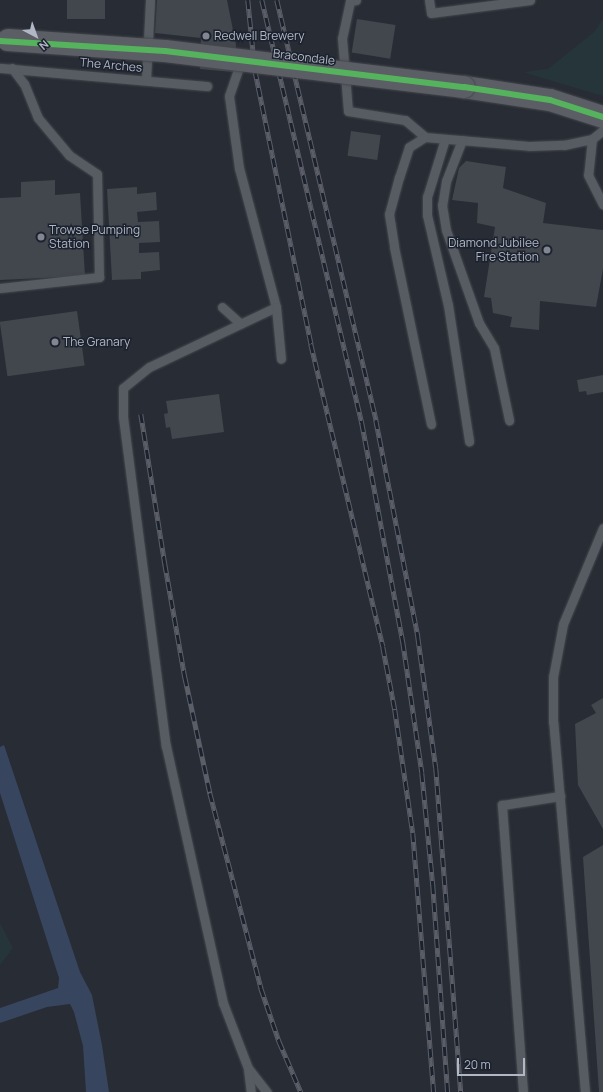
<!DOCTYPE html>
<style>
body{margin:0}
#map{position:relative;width:603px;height:1092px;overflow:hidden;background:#282c34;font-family:Manrope,sans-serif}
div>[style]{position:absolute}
.green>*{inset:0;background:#253539}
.water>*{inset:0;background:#37455e}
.building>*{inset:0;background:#42464d;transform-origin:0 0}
.roads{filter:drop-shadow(0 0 1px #44474d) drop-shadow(0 0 1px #44474d)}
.lane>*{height:9px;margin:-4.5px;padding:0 4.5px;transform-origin:4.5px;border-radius:4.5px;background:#575b62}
.secondary>*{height:22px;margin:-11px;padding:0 11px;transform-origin:11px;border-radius:11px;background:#5c5e66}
.rail>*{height:4.5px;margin-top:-2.25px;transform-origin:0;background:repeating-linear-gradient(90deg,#1b222e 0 9px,#5b5e66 0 18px);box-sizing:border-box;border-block:1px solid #5b5e66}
.bridges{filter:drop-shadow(0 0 1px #44474d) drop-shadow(0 0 1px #44474d)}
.secondary-bridge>*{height:22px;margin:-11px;padding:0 11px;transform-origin:11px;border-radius:11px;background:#5c5e66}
.cycleway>*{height:6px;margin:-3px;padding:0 3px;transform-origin:3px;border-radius:3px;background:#56b35d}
.dots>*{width:11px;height:11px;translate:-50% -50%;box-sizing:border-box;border:2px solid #1b222e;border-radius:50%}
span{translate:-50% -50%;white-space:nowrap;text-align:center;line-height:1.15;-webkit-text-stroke:3px #1b222e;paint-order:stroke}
.poi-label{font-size:12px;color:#b1b7c5}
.left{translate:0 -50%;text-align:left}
.right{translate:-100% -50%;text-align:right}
.street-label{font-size:12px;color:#b1b7c5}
.north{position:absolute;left:16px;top:16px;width:40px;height:40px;-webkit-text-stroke:3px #1b222e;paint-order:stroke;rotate:139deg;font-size:11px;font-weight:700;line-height:16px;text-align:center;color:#b1b7c5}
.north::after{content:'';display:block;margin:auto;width:14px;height:18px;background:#b1b7c5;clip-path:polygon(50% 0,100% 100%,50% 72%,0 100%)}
.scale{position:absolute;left:457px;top:1058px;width:68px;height:18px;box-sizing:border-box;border:2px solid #b1b7c5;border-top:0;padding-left:5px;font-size:12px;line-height:14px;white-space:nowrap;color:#b1b7c5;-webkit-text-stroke:3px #1b222e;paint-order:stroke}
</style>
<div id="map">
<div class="green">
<i style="clip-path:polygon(603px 19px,603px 96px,523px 72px,548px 69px,594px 32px)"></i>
<i style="clip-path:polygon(0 923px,13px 948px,0 965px)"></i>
</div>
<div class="water">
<i style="clip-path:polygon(4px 745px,80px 972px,92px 995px,102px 1045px,109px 1092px,86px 1092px,83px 1046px,74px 1012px,70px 1004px,47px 1007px,0 1023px,0 1008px,58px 988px,59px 978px,0 793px,0 747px)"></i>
</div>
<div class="building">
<i style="left:67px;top:0;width:38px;height:19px"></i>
<i style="clip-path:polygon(157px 0,227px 0,236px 45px,234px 72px,200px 69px,201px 38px,155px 33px)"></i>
<i style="left:357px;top:19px;width:39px;height:34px;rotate:9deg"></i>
<i style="left:351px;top:131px;width:30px;height:25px;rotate:8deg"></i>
<i style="clip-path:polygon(466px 161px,506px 167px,503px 188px,546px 203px,543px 223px,603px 230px,603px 269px,596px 307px,540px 301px,539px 330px,510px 327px,512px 317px,493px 313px,491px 298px,484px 297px,495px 227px,477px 223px,478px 203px,452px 200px,459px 168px)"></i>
<i style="clip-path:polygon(55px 180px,55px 195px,80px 193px,85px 276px,0 280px,0 198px,21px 197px,21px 182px)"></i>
<i style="clip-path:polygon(137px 187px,137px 194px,156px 192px,157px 210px,137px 212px,138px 222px,159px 221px,160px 242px,139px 243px,139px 253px,159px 252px,160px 270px,141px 272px,141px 279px,112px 280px,107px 189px)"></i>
<i style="left:77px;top:311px;width:55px;height:78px;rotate:82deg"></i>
<i style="clip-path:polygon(603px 375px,603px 392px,587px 395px,586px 391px,579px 392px,577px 380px)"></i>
<i style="clip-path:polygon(219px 394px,224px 432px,172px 439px,170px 427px,166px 428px,164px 414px,168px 413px,166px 401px)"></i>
<i style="clip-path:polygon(603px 698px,603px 829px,578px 785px,575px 724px,596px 713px,591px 705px)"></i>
<i style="clip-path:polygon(603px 845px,603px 1092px,599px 1092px,583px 857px)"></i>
</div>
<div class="roads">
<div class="lane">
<i style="left:356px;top:0;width:6px;rotate:171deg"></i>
<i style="left:350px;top:1px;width:38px;rotate:102deg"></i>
<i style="left:342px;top:38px;width:73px;rotate:85.3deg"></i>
<i style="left:348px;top:111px;width:58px;rotate:9deg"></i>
<i style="left:405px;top:120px;width:26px;rotate:40deg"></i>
<i style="left:425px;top:137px;width:104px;rotate:4.9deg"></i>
<i style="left:529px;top:146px;width:35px;rotate:-2deg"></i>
<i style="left:564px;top:145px;width:29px;rotate:-12deg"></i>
<i style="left:592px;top:139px;width:14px;rotate:-39deg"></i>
<i style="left:429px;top:0;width:13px;rotate:81deg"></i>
<i style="left:431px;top:13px;width:100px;rotate:-7.5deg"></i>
<i style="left:241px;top:61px;width:37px;rotate:109deg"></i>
<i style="left:229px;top:96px;width:73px;rotate:82.1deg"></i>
<i style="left:239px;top:168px;width:144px;rotate:75.1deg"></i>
<i style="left:276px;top:307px;width:140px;rotate:154.7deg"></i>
<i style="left:149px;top:367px;width:33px;rotate:141deg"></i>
<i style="left:123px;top:388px;width:29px;rotate:90deg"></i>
<i style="left:123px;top:417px;width:332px;rotate:82.6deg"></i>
<i style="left:166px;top:746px;width:263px;rotate:77.5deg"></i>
<i style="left:223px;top:1003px;width:70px;rotate:69deg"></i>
<i style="left:248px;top:1068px;width:31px;rotate:52deg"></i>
<i style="left:0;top:68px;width:208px;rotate:5deg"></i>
<i style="left:146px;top:80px;width:80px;rotate:-87.1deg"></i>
<i style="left:425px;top:137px;width:19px;rotate:148deg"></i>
<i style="left:409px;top:147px;width:32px;rotate:108deg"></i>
<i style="left:399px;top:177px;width:38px;rotate:105deg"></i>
<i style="left:389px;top:214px;width:33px;rotate:81deg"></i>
<i style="left:394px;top:247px;width:181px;rotate:78.2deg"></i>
<i style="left:445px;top:139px;width:61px;rotate:107.2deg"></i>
<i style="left:427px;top:197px;width:18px;rotate:90deg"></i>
<i style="left:427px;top:215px;width:92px;rotate:76.9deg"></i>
<i style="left:448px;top:305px;width:138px;rotate:81.2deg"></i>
<i style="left:592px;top:139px;width:36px;rotate:96deg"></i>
<i style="left:588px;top:175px;width:33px;rotate:63deg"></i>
<i style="left:462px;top:140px;width:44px;rotate:111.3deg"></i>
<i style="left:446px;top:181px;width:24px;rotate:99deg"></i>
<i style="left:442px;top:205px;width:25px;rotate:81deg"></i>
<i style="left:446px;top:230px;width:99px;rotate:70.5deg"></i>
<i style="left:479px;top:323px;width:29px;rotate:59deg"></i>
<i style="left:494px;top:348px;width:74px;rotate:78.2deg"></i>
<i style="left:0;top:288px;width:100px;rotate:-6.3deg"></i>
<i style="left:99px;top:277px;width:103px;rotate:-91.1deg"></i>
<i style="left:97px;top:174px;width:34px;rotate:-146deg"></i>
<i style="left:69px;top:155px;width:48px;rotate:-130deg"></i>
<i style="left:38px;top:118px;width:37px;rotate:-112deg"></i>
<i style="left:24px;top:84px;width:20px;rotate:-127deg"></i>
<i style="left:222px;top:307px;width:25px;rotate:42deg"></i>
<i style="left:276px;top:307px;width:52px;rotate:84.5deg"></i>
<i style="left:248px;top:1069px;width:23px;rotate:83deg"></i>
<i style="left:523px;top:1092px;width:288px;rotate:-94.2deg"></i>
<i style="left:502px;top:805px;width:59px;rotate:-8.8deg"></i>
<i style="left:585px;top:1092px;width:371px;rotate:-94.9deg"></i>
<i style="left:553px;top:722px;width:45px;rotate:-90deg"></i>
<i style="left:553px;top:677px;width:54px;rotate:-79.3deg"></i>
<i style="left:563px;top:624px;width:104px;rotate:-67.4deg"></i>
</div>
<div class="secondary">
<i style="left:464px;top:87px;width:87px;rotate:8.6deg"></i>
<i style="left:550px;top:100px;width:56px;rotate:17.8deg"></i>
</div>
</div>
<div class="rail">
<i style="left:248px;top:0;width:70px;rotate:84.3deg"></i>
<i style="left:255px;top:70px;width:280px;rotate:78.4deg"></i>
<i style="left:311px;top:344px;width:311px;rotate:76.6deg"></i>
<i style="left:383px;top:647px;width:64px;rotate:79.2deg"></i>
<i style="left:395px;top:710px;width:124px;rotate:81.7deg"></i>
<i style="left:413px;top:833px;width:260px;rotate:85.4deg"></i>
<i style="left:262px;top:0;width:435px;rotate:76.7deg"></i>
<i style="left:362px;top:423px;width:223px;rotate:79.4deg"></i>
<i style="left:403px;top:642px;width:132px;rotate:81.7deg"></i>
<i style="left:422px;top:773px;width:113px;rotate:84.4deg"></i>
<i style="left:433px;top:885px;width:208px;rotate:85.9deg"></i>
<i style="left:277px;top:0;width:432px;rotate:76.7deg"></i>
<i style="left:376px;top:420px;width:221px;rotate:79deg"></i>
<i style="left:418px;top:637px;width:132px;rotate:82.2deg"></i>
<i style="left:436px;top:768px;width:325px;rotate:85.6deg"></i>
<i style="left:141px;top:414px;width:152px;rotate:80.9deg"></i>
<i style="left:165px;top:564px;width:115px;rotate:80deg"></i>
<i style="left:185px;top:677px;width:119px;rotate:77.8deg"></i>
<i style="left:210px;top:793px;width:202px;rotate:75.3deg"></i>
<i style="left:261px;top:988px;width:56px;rotate:71.2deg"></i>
<i style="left:279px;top:1041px;width:56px;rotate:66.7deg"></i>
</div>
<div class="bridges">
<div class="secondary-bridge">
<i style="left:8px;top:40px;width:157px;rotate:4deg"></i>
<i style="left:165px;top:51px;width:301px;rotate:6.9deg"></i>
</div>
</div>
<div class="cycleway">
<i style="left:0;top:41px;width:165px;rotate:3.5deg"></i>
<i style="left:165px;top:51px;width:301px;rotate:6.9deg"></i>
<i style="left:464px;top:87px;width:87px;rotate:8.6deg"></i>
<i style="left:550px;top:100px;width:56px;rotate:17.8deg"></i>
</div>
<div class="dots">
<i style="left:206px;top:36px;background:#818692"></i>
<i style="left:41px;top:237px;background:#818692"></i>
<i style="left:547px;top:250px;background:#818692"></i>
<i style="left:55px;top:342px;background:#818692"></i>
</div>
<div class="poi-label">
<span class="left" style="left:214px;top:36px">Redwell Brewery</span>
<span class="left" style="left:49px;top:237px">Trowse Pumping<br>Station</span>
<span class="right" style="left:539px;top:250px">Diamond Jubilee<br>Fire Station</span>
<span class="left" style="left:63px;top:342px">The Granary</span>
</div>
<div class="street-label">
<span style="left:304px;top:57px;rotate:7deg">Bracondale</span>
<span style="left:111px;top:65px;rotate:5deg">The Arches</span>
</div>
<div class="north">N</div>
<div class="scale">20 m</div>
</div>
